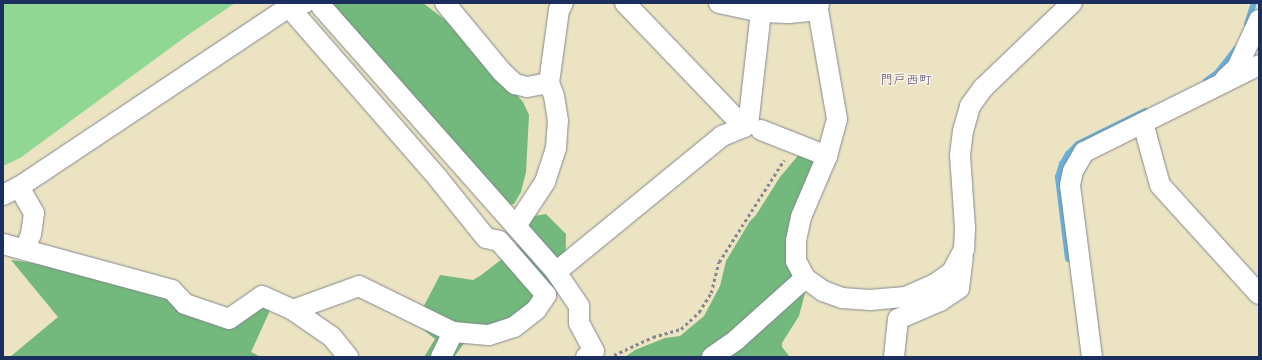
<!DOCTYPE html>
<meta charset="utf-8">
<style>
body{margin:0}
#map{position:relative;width:1262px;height:360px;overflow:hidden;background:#ebe3c1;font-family:Sriracha,"Klee One",sans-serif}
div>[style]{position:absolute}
.green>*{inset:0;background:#8fd792}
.forest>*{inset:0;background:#73b87c}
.stream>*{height:6px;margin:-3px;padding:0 3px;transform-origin:3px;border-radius:3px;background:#65b0de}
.path>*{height:2.5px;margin-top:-1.25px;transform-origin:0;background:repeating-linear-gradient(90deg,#838990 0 3px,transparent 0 6px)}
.roads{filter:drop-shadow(0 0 1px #838990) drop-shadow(0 0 1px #838990)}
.minor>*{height:20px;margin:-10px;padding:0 10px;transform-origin:10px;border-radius:10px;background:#fff}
span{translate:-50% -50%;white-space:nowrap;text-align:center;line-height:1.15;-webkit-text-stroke:3px #fcf5e5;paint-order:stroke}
.neighbourhood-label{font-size:13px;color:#58527c}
.frame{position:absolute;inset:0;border:4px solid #1b2f5e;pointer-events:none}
</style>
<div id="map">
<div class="green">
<i style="clip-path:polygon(3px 3px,235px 3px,188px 35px,20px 158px,3px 166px)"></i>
</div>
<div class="forest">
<i style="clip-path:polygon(332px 3px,423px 3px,448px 22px,480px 51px,523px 102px,529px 115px,526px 172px,521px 192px,514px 204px,507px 206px,338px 18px)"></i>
<i style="clip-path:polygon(801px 152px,814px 159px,814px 163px,787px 257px,805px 293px,799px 316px,782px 343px,782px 347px,790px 357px,625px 357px,635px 350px,665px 338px,680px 336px,704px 316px,720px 286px,726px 261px,750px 221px,756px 215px,780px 177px)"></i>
<i style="clip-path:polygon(546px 214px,566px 234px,565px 280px,561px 286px,520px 334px,465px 342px,454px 357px,424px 357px,435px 339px,415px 323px,440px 275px,473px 280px,480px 276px,515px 249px,534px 216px)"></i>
<i style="clip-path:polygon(11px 260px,92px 271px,213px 316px,272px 306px,251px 352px,261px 357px,10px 357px,58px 317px)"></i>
</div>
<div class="stream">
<i style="left:1247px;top:24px;width:22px;rotate:-72deg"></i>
<i style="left:1206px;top:81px;width:14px;rotate:-36deg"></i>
<i style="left:1217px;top:73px;width:31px;rotate:-52deg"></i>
<i style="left:1068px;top:259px;width:83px;rotate:-97deg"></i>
<i style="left:1058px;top:177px;width:14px;rotate:-73deg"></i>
<i style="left:1062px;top:164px;width:12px;rotate:-59deg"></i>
<i style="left:1068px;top:154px;width:14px;rotate:-45deg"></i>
<i style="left:1078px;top:144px;width:75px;rotate:-26.2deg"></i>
</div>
<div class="path">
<i style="left:614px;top:355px;width:43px;rotate:-24.8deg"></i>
<i style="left:653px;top:337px;width:29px;rotate:-16deg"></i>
<i style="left:681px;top:329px;width:25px;rotate:-43deg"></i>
<i style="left:699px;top:312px;width:22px;rotate:-58deg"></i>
<i style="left:711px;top:293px;width:32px;rotate:-76deg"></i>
<i style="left:719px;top:262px;width:121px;rotate:-57.5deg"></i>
</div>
<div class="roads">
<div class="minor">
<i style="left:445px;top:3px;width:89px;rotate:50.4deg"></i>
<i style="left:502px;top:72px;width:18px;rotate:43deg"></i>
<i style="left:515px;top:84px;width:12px;rotate:14deg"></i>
<i style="left:527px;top:87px;width:22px;rotate:-10deg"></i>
<i style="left:625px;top:3px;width:172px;rotate:46.2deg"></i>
<i style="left:719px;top:3px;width:43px;rotate:12.1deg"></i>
<i style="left:761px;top:12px;width:28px;rotate:2deg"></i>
<i style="left:789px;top:13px;width:29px;rotate:-6deg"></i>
<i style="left:819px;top:3px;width:7px;rotate:98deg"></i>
<i style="left:818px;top:10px;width:111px;rotate:80.1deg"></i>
<i style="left:837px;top:119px;width:38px;rotate:105deg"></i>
<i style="left:827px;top:156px;width:66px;rotate:113.1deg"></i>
<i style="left:801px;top:217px;width:25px;rotate:102deg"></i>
<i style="left:796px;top:241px;width:20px;rotate:90deg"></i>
<i style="left:796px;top:261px;width:19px;rotate:62deg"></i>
<i style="left:805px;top:278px;width:22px;rotate:36deg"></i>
<i style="left:823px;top:291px;width:20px;rotate:20deg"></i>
<i style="left:842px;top:298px;width:28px;rotate:4deg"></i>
<i style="left:870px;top:300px;width:36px;rotate:-5deg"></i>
<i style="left:906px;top:297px;width:32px;rotate:-24deg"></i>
<i style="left:935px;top:284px;width:21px;rotate:-35deg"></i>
<i style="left:952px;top:272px;width:26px;rotate:-62deg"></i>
<i style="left:964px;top:249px;width:21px;rotate:-87deg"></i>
<i style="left:965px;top:228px;width:73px;rotate:-93.9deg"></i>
<i style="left:960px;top:155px;width:24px;rotate:-83deg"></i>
<i style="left:963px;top:131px;width:26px;rotate:-74deg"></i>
<i style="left:970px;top:106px;width:22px;rotate:-54deg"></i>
<i style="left:983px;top:88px;width:123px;rotate:-43.7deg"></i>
<i style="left:321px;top:6px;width:355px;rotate:48.5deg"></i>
<i style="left:556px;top:272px;width:41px;rotate:55.9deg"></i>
<i style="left:579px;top:306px;width:17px;rotate:90deg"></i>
<i style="left:579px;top:323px;width:32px;rotate:62deg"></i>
<i style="left:594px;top:351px;width:10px;rotate:143deg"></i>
<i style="left:1225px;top:79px;width:16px;rotate:-43deg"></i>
<i style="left:1237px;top:68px;width:53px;rotate:-65.4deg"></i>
<i style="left:1143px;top:123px;width:64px;rotate:74.7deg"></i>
<i style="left:1160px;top:185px;width:147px;rotate:47.8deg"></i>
<i style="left:761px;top:130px;width:71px;rotate:21.5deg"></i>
<i style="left:19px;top:187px;width:30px;rotate:60deg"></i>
<i style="left:34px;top:213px;width:21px;rotate:98deg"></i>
<i style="left:31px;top:234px;width:17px;rotate:111deg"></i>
<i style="left:3px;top:195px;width:18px;rotate:-27deg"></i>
<i style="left:19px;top:187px;width:324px;rotate:-33.7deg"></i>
<i style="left:289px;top:7px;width:16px;rotate:-14deg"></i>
<i style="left:516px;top:226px;width:53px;rotate:-56.6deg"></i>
<i style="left:545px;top:182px;width:36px;rotate:-72deg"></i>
<i style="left:556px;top:148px;width:27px;rotate:-86deg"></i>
<i style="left:558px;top:121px;width:25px;rotate:-99deg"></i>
<i style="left:554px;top:96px;width:14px;rotate:-111deg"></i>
<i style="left:549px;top:83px;width:74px;rotate:-82.2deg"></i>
<i style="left:559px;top:10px;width:8px;rotate:-60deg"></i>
<i style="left:3px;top:244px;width:175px;rotate:15.2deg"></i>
<i style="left:172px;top:290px;width:19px;rotate:47deg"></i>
<i style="left:185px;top:304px;width:46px;rotate:18.8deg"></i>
<i style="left:229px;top:319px;width:40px;rotate:-34.9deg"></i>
<i style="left:262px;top:296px;width:34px;rotate:24deg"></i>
<i style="left:293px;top:310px;width:70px;rotate:-20deg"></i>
<i style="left:359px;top:286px;width:105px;rotate:26.1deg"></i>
<i style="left:453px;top:332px;width:36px;rotate:5deg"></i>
<i style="left:489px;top:335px;width:26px;rotate:-18deg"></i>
<i style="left:514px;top:327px;width:28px;rotate:-38deg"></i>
<i style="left:536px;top:310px;width:18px;rotate:-56deg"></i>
<i style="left:546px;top:295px;width:72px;rotate:-131deg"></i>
<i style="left:499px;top:241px;width:13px;rotate:-167deg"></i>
<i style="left:486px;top:238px;width:77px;rotate:-128.7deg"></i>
<i style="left:438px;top:178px;width:227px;rotate:-131.1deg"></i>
<i style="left:556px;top:272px;width:215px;rotate:-39.3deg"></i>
<i style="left:722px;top:136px;width:24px;rotate:-22deg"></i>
<i style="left:744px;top:127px;width:11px;rotate:-63deg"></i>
<i style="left:749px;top:117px;width:106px;rotate:-83.5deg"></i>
<i style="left:293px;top:310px;width:47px;rotate:34.7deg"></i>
<i style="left:332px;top:337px;width:26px;rotate:51deg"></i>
<i style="left:441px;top:357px;width:28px;rotate:-64deg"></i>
<i style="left:712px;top:357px;width:29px;rotate:-35deg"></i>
<i style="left:736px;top:340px;width:93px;rotate:-41.9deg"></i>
<i style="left:894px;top:357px;width:38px;rotate:-84deg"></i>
<i style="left:898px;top:319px;width:46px;rotate:-23.2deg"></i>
<i style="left:940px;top:301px;width:23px;rotate:-34deg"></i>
<i style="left:959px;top:288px;width:31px;rotate:-83deg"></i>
<i style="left:1092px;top:357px;width:173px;rotate:-97.3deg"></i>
<i style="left:1070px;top:185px;width:14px;rotate:-78deg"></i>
<i style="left:1073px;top:171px;width:22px;rotate:-60deg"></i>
<i style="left:1084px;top:152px;width:195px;rotate:-26.4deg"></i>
</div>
</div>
<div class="neighbourhood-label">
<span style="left:906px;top:80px">門戸西町</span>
</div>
<div class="frame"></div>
</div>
